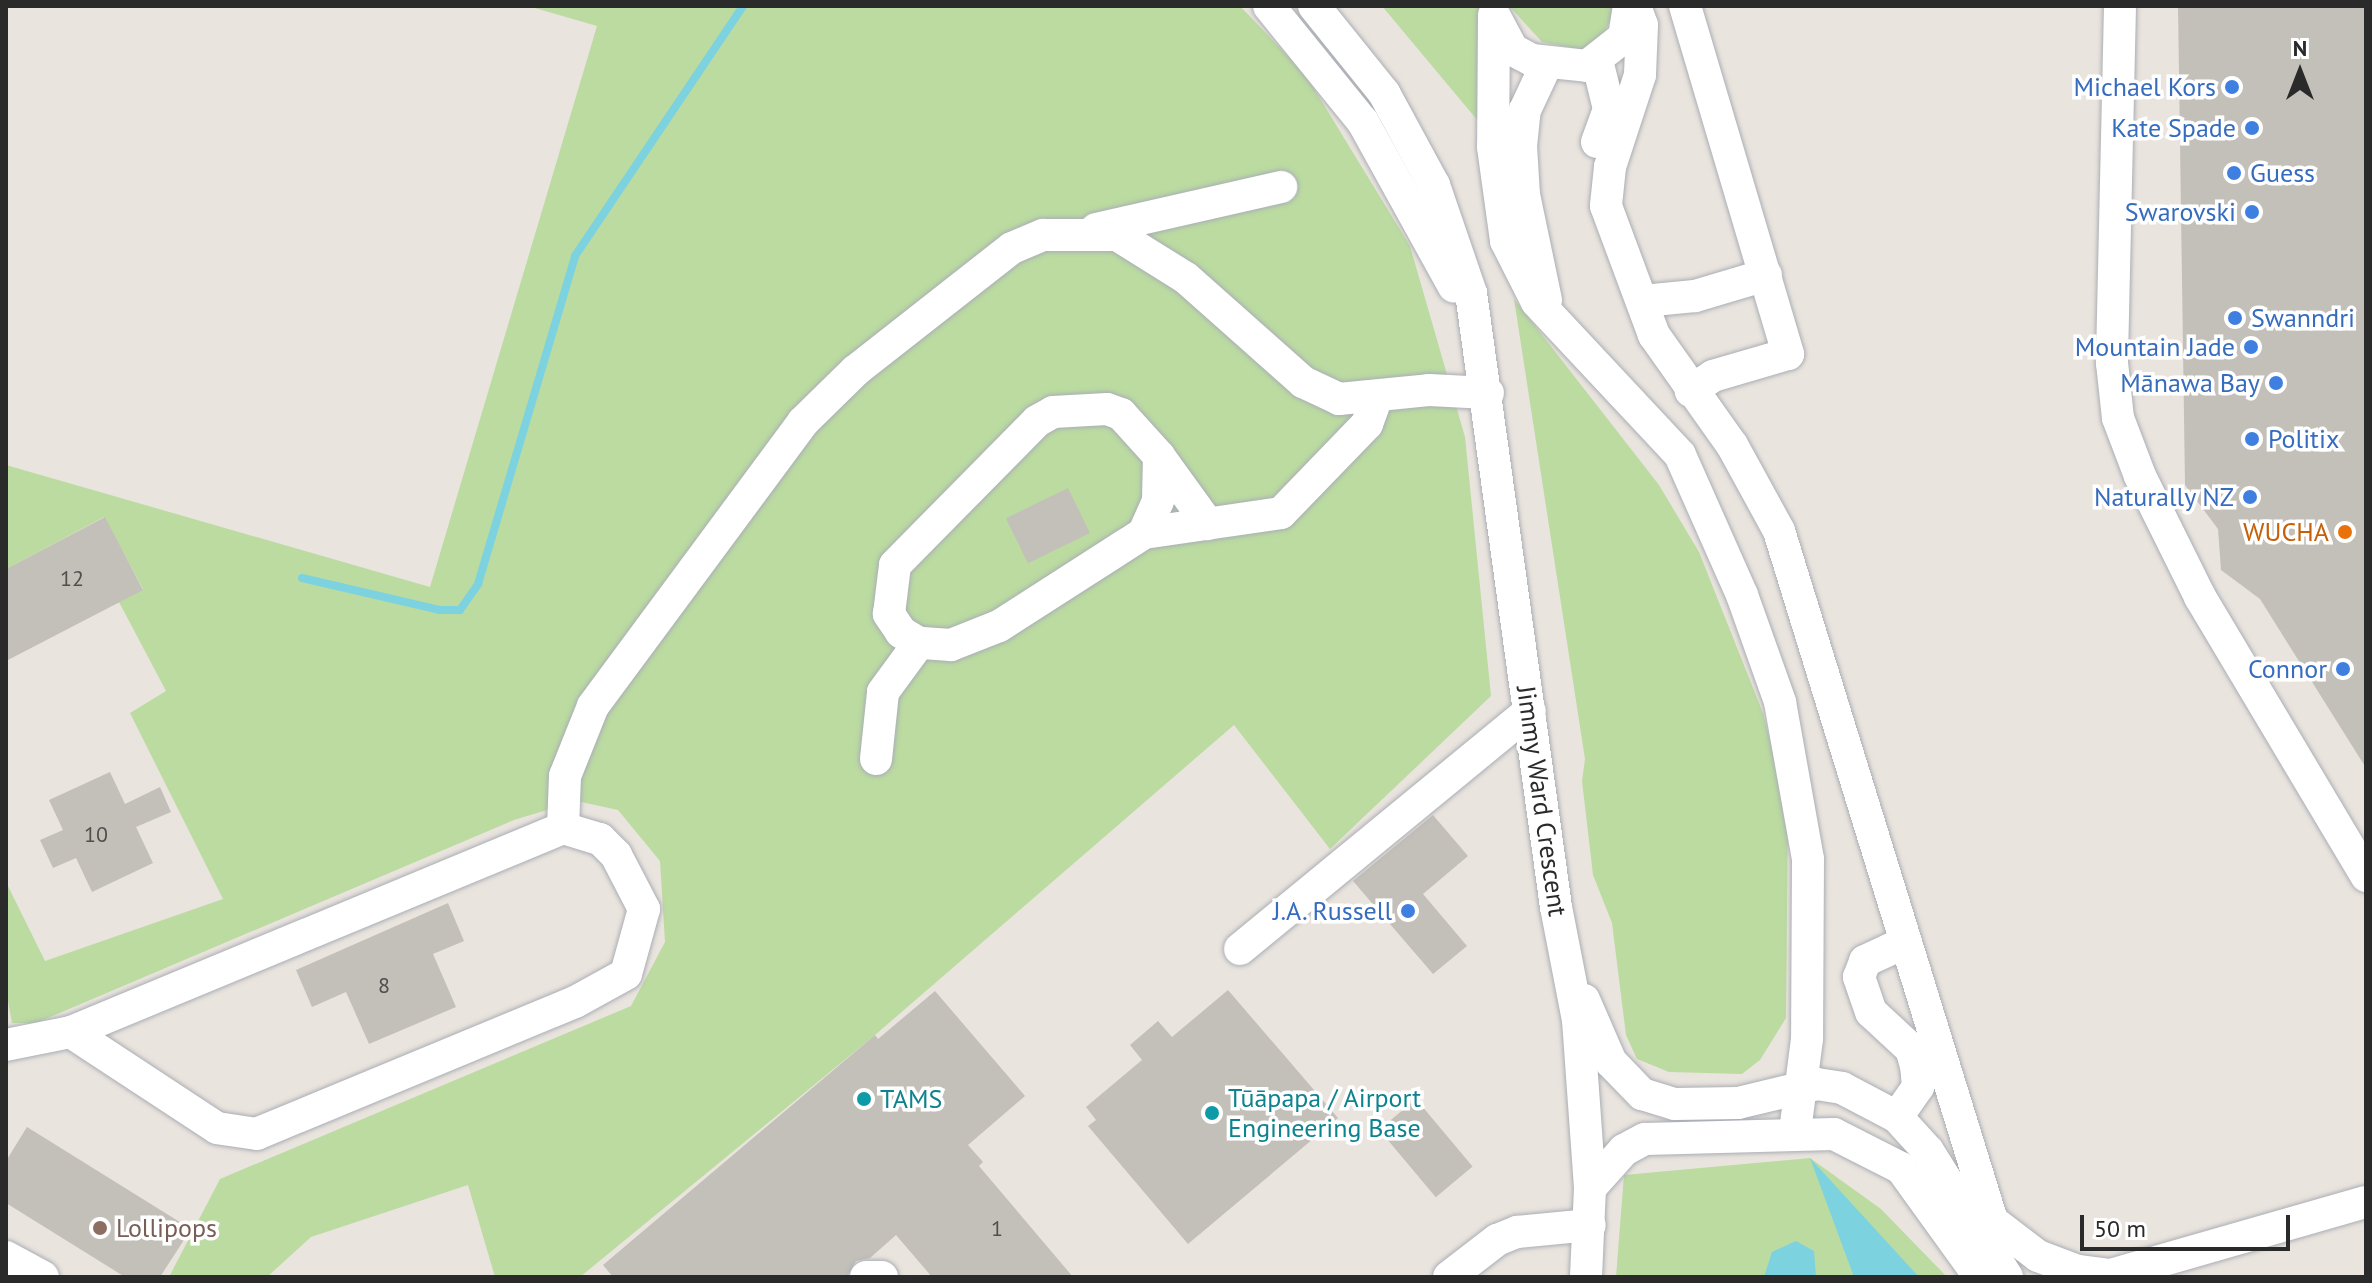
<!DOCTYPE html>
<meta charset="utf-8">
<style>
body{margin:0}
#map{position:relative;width:2372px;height:1283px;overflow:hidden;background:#eae4de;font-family:"PT Sans",sans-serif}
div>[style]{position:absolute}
.green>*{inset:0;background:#bbdba1}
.water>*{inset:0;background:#7dd2e0}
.stream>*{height:8px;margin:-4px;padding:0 4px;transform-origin:4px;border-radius:4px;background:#7dd2e0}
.building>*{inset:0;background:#c3bfb9;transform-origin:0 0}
.roads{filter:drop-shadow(0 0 2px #aaaeb5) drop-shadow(0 0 2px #aaaeb5)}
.minor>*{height:32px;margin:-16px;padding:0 16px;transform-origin:16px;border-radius:16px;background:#fff}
.dots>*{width:22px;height:22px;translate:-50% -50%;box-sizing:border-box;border:4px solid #fff;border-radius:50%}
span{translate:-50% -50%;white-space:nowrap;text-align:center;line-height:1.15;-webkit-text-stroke:7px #fff;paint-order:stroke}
.number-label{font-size:22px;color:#504f4e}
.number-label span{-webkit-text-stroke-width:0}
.shop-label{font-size:26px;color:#366cbe}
.right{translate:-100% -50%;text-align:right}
.left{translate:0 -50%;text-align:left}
.food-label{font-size:26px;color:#c56008}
.street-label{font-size:26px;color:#2a2a2a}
.culture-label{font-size:26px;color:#0d838f}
.education-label{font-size:26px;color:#785e54}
.frame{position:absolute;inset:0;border:8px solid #2a2a2a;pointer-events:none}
.north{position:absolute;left:2260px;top:32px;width:80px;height:80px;-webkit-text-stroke:6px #fff;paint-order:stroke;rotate:0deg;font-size:22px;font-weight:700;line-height:32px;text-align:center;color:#2a2a2a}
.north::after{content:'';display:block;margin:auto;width:28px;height:36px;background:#2a2a2a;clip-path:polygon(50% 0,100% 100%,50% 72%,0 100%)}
.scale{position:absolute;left:2080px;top:1215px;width:210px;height:36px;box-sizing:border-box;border:4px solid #2a2a2a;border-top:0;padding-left:10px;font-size:24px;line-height:28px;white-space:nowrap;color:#2a2a2a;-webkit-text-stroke:6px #fff;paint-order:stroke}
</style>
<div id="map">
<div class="green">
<i style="clip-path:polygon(528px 6px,1240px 6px,1305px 74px,1410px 246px,1465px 437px,1491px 696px,1330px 849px,1234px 725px,875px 1035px,580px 1277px,495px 1277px,468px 1185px,311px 1237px,267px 1277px,169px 1277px,220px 1179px,631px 1006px,665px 942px,660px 861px,618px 810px,577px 801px,514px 820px,36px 1023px,12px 1023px,6px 991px,6px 882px,45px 961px,223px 899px,130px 713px,166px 691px,119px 602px,143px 589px,104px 517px,6px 569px,6px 465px,430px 587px,597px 26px)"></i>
<i style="clip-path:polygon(1382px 6px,1479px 6px,1478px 121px)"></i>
<i style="clip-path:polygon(1509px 6px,1618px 6px,1601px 38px,1584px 50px,1542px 42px)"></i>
<i style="clip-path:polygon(1514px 299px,1659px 485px,1699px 552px,1763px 713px,1788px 810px,1786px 1018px,1760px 1060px,1742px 1074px,1669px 1072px,1637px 1059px,1626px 1035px,1612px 923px,1593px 875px,1582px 781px,1585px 759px)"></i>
<i style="clip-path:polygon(1810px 1158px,1881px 1209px,1947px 1277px,1616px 1277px,1624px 1175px)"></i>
</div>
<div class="water">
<i style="clip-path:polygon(1810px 1158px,1919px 1277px,1854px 1277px)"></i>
<i style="clip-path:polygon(1796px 1241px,1814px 1251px,1816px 1277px,1764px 1277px,1772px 1252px)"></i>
</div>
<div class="stream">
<i style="left:302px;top:578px;width:141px;rotate:13.1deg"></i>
<i style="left:439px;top:610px;width:21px"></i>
<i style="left:460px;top:610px;width:32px;rotate:-55deg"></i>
<i style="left:478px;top:584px;width:342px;rotate:-73.5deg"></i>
<i style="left:575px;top:256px;width:301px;rotate:-56.1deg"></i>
</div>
<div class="building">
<i style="clip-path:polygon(2178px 6px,2366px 6px,2366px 768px,2260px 599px,2221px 570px,2218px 529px,2185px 485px)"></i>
<i style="left:1068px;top:488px;width:50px;height:69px;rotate:64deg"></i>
<i style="clip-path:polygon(105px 517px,143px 590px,6px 661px,6px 569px)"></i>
<i style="clip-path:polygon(110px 772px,125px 804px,160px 787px,171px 812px,136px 827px,153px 863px,92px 892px,76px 858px,53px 868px,40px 840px,63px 830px,49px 800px)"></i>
<i style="clip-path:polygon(1433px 815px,1468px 856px,1423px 894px,1467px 946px,1433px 974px,1353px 881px)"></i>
<i style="clip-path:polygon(448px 903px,464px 941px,433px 954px,456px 1007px,369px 1044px,346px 992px,312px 1007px,296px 970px)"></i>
<i style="clip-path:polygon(1228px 990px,1338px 1118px,1188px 1244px,1088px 1126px,1096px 1120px,1086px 1107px,1142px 1060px,1130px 1045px,1158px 1021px,1172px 1037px)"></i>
<i style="clip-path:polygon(935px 991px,1025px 1096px,968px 1145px,983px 1162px,979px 1166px,1073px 1277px,932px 1277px,896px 1235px,870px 1258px,856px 1261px,847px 1277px,613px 1277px,603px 1265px,875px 1035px,878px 1039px)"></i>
<i style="left:1416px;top:1099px;width:88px;height:48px;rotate:50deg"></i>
<i style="clip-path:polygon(27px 1127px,191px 1229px,160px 1277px,125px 1277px,6px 1203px,6px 1161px)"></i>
</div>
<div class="roads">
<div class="minor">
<i style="left:1269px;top:6px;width:149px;rotate:51deg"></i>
<i style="left:1363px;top:122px;width:188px;rotate:61.1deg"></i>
<i style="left:1314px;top:6px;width:112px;rotate:51.2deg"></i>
<i style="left:1384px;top:93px;width:105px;rotate:61.5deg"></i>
<i style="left:1434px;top:185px;width:114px;rotate:71.1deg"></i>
<i style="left:1471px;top:293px;width:620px;rotate:82.12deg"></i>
<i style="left:1556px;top:907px;width:115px;rotate:79deg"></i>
<i style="left:1578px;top:1020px;width:168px;rotate:85.9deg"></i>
<i style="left:1590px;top:1188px;width:89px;rotate:92.6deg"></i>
<i style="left:1635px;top:6px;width:20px;rotate:70deg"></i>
<i style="left:1642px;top:25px;width:50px;rotate:92.3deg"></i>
<i style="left:1640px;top:75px;width:97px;rotate:108.1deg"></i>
<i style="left:1610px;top:167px;width:39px;rotate:96deg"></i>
<i style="left:1606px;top:206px;width:138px;rotate:69.6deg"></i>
<i style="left:1654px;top:335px;width:135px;rotate:54.7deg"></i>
<i style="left:1732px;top:445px;width:98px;rotate:61.3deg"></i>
<i style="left:1779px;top:531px;width:722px;rotate:72.84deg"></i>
<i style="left:1992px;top:1221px;width:58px;rotate:37.3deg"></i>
<i style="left:2038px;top:1256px;width:43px;rotate:20.6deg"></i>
<i style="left:2078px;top:1271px;width:33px;rotate:7deg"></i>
<i style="left:2111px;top:1275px;width:265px;rotate:-16deg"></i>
<i style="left:1685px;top:6px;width:363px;rotate:73.5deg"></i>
<i style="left:1788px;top:354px;width:78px;rotate:163.7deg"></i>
<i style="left:1713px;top:376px;width:27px;rotate:146deg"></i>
<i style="left:2120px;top:6px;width:357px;rotate:91.3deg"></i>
<i style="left:2112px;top:363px;width:55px;rotate:83.8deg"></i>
<i style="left:2118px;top:418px;width:62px;rotate:69.2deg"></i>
<i style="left:2140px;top:476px;width:135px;rotate:63.6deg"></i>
<i style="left:2200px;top:597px;width:325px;rotate:59.2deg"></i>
<i style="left:1494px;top:15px;width:40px;rotate:62deg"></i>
<i style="left:1513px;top:50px;width:21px;rotate:28deg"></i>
<i style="left:1532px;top:60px;width:55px;rotate:6.2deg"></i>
<i style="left:1587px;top:66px;width:47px;rotate:-38.1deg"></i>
<i style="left:1624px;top:37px;width:31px;rotate:-81deg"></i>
<i style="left:1494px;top:18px;width:129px;rotate:90.4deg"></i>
<i style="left:1493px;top:147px;width:95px;rotate:82.1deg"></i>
<i style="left:1506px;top:241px;width:68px;rotate:63.1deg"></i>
<i style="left:1537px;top:302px;width:209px;rotate:46.9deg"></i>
<i style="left:1680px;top:455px;width:153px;rotate:66.1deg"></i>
<i style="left:1742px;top:595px;width:114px;rotate:70.4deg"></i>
<i style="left:1780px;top:702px;width:159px;rotate:79.9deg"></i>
<i style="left:1808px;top:859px;width:180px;rotate:90.3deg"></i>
<i style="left:1807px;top:1039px;width:94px;rotate:97.4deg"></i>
<i style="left:1597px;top:142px;width:35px;rotate:-70deg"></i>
<i style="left:1609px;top:109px;width:50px;rotate:-103.8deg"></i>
<i style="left:1096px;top:229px;width:190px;rotate:-12.8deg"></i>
<i style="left:1546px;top:300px;width:107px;rotate:-101.8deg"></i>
<i style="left:1524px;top:195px;width:49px;rotate:-93.5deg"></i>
<i style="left:1521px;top:146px;width:36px;rotate:-84deg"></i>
<i style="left:1525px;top:110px;width:52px;rotate:-64.9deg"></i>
<i style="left:1643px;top:301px;width:52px;rotate:-5.5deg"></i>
<i style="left:1695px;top:296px;width:74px;rotate:-16.5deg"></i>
<i style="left:1107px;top:409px;width:15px;rotate:20deg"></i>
<i style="left:1121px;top:414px;width:57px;rotate:47.9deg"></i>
<i style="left:1159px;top:456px;width:45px;rotate:91.3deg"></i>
<i style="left:1158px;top:501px;width:35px;rotate:114deg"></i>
<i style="left:1144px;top:533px;width:172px;rotate:147.3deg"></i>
<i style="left:999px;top:626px;width:52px;rotate:158.4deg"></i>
<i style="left:951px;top:645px;width:32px;rotate:-176deg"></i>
<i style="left:919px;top:643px;width:21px;rotate:-149deg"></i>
<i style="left:901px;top:632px;width:22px;rotate:-124deg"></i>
<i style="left:889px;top:614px;width:49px;rotate:-83deg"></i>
<i style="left:895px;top:565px;width:202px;rotate:-45.4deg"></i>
<i style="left:1037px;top:421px;width:18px;rotate:-29deg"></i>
<i style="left:1053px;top:412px;width:54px;rotate:-3.2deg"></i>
<i style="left:1159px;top:456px;width:84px;rotate:54.2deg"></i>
<i style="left:1144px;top:533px;width:138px;rotate:-8.3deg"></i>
<i style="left:1281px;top:513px;width:124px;rotate:-46deg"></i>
<i style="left:1367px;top:424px;width:30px;rotate:-70deg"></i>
<i style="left:876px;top:759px;width:67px;rotate:-84deg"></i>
<i style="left:883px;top:692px;width:61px;rotate:-53.7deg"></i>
<i style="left:563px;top:828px;width:52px;rotate:-87.8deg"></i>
<i style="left:565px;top:776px;width:75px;rotate:-68.2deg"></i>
<i style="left:593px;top:706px;width:353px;rotate:-53.5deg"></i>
<i style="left:803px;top:422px;width:73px;rotate:-44.4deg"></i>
<i style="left:855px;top:371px;width:199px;rotate:-38.1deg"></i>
<i style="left:1012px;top:248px;width:34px;rotate:-23deg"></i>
<i style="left:1043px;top:235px;width:74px"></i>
<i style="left:1117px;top:235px;width:81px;rotate:31.9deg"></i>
<i style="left:1186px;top:278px;width:157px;rotate:41.6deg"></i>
<i style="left:1303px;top:382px;width:40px;rotate:25deg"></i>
<i style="left:1339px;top:399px;width:90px;rotate:-5.7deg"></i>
<i style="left:1429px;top:390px;width:59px;rotate:2.9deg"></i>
<i style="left:1240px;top:949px;width:375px;rotate:-39.4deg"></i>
<i style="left:1584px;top:1000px;width:68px;rotate:66.5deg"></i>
<i style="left:1611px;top:1062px;width:45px;rotate:45.9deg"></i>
<i style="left:1642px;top:1094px;width:34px;rotate:17deg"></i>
<i style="left:1675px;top:1104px;width:63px;rotate:-0.9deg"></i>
<i style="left:1738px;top:1103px;width:81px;rotate:-13.5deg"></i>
<i style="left:1817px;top:1084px;width:25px;rotate:9deg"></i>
<i style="left:1842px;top:1088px;width:62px;rotate:27.8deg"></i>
<i style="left:1897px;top:1117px;width:46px;rotate:47.6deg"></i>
<i style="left:1928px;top:1151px;width:149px;rotate:57.9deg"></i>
<i style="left:6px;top:1045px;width:66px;rotate:-11.3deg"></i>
<i style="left:71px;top:1032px;width:533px;rotate:-22.52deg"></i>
<i style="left:563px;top:828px;width:39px;rotate:17deg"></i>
<i style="left:600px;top:839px;width:23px;rotate:45deg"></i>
<i style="left:616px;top:855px;width:61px;rotate:62.6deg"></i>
<i style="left:644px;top:909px;width:67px;rotate:105.5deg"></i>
<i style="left:626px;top:974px;width:58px;rotate:151.2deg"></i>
<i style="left:575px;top:1002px;width:344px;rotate:157.5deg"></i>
<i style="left:257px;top:1134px;width:40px;rotate:-171.5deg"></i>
<i style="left:217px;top:1128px;width:175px;rotate:-146.7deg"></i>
<i style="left:1897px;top:1117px;width:37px;rotate:-55deg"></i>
<i style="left:1918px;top:1087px;width:21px;rotate:-95deg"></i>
<i style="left:1916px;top:1066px;width:18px;rotate:-106deg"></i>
<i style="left:1911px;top:1049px;width:54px;rotate:-137.2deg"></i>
<i style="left:1871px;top:1012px;width:37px;rotate:-109deg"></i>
<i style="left:1859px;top:977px;width:17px;rotate:-69deg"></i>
<i style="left:1865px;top:961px;width:45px;rotate:-24.9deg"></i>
<i style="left:1590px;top:1188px;width:51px;rotate:-48.2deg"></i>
<i style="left:1624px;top:1150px;width:24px;rotate:-28deg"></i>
<i style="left:1645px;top:1139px;width:189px;rotate:-1.5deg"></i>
<i style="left:1834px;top:1134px;width:75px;rotate:26.9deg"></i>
<i style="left:1901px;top:1168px;width:123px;rotate:54.2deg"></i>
<i style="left:1973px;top:1268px;width:16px;rotate:35deg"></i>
<i style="left:6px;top:1257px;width:42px;rotate:28.4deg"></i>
<i style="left:866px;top:1277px;width:16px"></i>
<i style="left:1449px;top:1277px;width:61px;rotate:-37.6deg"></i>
<i style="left:1497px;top:1240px;width:22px;rotate:-22deg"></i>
<i style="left:1517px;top:1232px;width:73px;rotate:-5.5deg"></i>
</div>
</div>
<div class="dots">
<i style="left:2232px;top:87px;background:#3f7fe0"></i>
<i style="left:2252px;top:128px;background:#3f7fe0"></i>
<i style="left:2234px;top:173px;background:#3f7fe0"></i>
<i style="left:2252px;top:212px;background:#3f7fe0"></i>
<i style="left:2235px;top:318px;background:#3f7fe0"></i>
<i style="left:2251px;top:347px;background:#3f7fe0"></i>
<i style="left:2276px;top:383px;background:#3f7fe0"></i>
<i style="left:2252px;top:439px;background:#3f7fe0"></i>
<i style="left:2250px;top:497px;background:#3f7fe0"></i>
<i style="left:2345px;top:532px;background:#e8710a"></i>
<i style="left:2343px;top:669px;background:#3f7fe0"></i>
<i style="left:1408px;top:911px;background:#3f7fe0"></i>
<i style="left:864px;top:1099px;background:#0f9aa8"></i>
<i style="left:1212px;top:1113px;background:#0f9aa8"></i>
<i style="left:100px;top:1228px;background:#8d6e63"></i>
</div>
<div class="number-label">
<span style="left:72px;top:579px">12</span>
<span style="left:96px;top:835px">10</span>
<span style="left:384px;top:986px">8</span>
<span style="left:997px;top:1229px">1</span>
</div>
<div class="shop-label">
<span class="right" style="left:2216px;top:87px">Michael Kors</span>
<span class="right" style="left:2236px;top:128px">Kate Spade</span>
<span class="left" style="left:2250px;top:173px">Guess</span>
<span class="right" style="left:2236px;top:212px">Swarovski</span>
<span class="left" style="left:2251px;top:318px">Swanndri</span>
<span class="right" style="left:2235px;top:347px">Mountain Jade</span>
<span class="right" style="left:2260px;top:383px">Mānawa Bay</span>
<span class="left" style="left:2268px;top:439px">Politix</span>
<span class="right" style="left:2234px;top:497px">Naturally NZ</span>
<span class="right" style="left:2327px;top:669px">Connor</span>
<span class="right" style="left:1392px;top:911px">J.A. Russell</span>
</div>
<div class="food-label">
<span class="right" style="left:2329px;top:532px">WUCHA</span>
</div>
<div class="street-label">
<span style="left:1542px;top:801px;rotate:82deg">Jimmy Ward Crescent</span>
</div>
<div class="culture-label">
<span class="left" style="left:1228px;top:1113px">Tūāpapa / Airport<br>Engineering Base</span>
<span class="left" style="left:880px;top:1099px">TAMS</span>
</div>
<div class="education-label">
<span class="left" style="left:116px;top:1228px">Lollipops</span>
</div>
<div class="frame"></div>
<div class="north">N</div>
<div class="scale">50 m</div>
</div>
